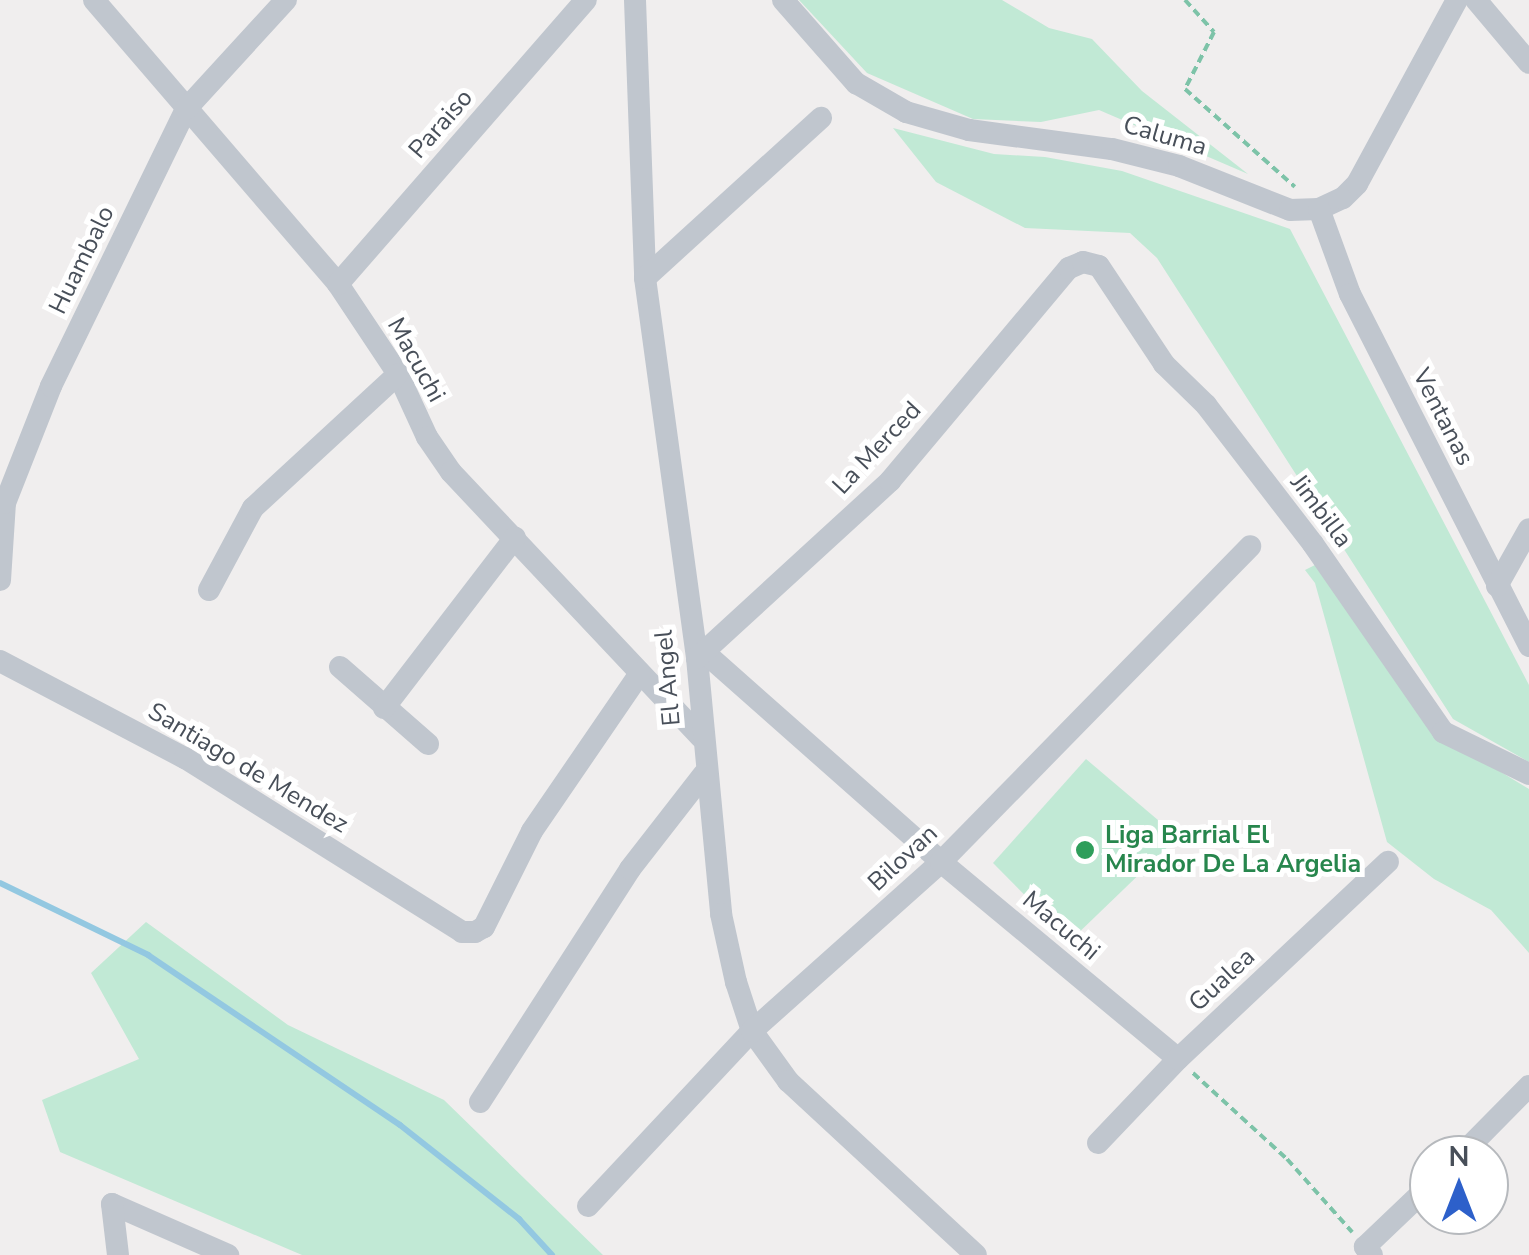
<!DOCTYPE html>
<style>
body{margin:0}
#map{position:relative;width:1529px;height:1255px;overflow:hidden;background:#f0eeee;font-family:"Nunito Sans",sans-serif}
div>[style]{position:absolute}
.green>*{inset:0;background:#c1e9d5}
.stream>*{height:6px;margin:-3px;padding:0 3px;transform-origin:3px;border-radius:3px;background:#93c8e1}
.path>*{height:4px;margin-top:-2px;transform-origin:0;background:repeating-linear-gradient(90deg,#7dc3a8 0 8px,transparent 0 13px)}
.minor>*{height:22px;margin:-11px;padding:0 11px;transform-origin:11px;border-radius:11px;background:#c0c6ce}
.dots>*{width:28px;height:28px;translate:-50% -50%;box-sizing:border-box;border:5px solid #fff;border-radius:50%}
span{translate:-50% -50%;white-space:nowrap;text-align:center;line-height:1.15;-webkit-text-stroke:10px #fff;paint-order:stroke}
.street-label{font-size:25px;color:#484f59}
.leisure-label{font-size:25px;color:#27864d;font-weight:700}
.left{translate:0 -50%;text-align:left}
.north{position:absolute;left:1409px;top:1135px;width:100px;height:100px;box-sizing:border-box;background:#fff;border:2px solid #b6b9bd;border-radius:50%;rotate:0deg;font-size:28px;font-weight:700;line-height:40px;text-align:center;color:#484f59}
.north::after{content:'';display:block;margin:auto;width:35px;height:45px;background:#2d60ca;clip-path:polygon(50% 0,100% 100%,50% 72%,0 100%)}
</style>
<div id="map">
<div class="green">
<i style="clip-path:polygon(799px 0,1002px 0,1049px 28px,1092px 39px,1142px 91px,1248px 174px,1099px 110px,1041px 122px,973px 119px,867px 73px)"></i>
<i style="clip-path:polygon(893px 128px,994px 154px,1045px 157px,1122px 171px,1290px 229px,1529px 685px,1529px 762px,1453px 719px,1157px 258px,1130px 233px,1025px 228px,936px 182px)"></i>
<i style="clip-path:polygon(1323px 561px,1440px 735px,1529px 789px,1529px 953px,1491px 910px,1434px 879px,1387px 842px,1315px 583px,1305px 570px)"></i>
<i style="clip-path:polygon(1086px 759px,1178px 837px,1070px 941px,993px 863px)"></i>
<i style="clip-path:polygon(146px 922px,288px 1025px,444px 1100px,603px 1255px,302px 1255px,60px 1152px,42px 1100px,139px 1059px,91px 973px)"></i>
</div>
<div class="stream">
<i style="left:0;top:883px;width:165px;rotate:25.9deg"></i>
<i style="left:148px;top:955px;width:304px;rotate:34deg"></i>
<i style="left:400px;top:1125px;width:152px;rotate:38.3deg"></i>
<i style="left:519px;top:1219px;width:49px;rotate:47.5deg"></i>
</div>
<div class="path">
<i style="left:1185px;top:0;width:43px;rotate:47.8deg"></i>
<i style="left:1214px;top:32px;width:64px;rotate:117deg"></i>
<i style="left:1185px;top:89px;width:147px;rotate:41.7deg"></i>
<i style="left:1193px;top:1073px;width:127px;rotate:42.5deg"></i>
<i style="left:1287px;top:1159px;width:98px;rotate:48.3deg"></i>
</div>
<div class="minor">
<i style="left:94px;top:0;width:374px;rotate:49.3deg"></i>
<i style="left:338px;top:284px;width:108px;rotate:56.3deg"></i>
<i style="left:398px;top:374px;width:69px;rotate:65.3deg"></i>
<i style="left:427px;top:437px;width:42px;rotate:55.6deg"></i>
<i style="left:451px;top:472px;width:364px;rotate:46.7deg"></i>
<i style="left:635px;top:0;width:278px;rotate:87.9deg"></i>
<i style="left:645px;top:278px;width:384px;rotate:82.2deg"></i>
<i style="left:697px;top:658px;width:257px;rotate:84.6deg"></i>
<i style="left:721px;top:914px;width:70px;rotate:77.6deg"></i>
<i style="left:736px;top:982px;width:52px;rotate:71.9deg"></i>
<i style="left:752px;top:1031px;width:62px;rotate:54.2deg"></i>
<i style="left:788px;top:1081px;width:256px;rotate:42.8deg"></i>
<i style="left:783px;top:0;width:111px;rotate:48.7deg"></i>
<i style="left:856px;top:83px;width:58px;rotate:30.1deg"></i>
<i style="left:906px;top:112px;width:66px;rotate:15.9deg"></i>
<i style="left:969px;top:130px;width:144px;rotate:7.6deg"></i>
<i style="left:1112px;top:149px;width:69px;rotate:14.2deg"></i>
<i style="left:1179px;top:166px;width:119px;rotate:21.6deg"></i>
<i style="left:1290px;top:210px;width:29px;rotate:-2deg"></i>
<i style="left:1319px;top:209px;width:26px;rotate:-25deg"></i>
<i style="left:1343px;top:198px;width:20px;rotate:-45deg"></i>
<i style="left:1357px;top:184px;width:209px;rotate:-61.5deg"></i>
<i style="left:1476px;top:0;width:82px;rotate:49.9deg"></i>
<i style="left:1319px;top:209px;width:90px;rotate:70deg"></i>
<i style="left:1350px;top:294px;width:395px;rotate:63deg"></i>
<i style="left:645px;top:278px;width:238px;rotate:-42.3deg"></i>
<i style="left:338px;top:284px;width:377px;rotate:-48.9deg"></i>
<i style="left:0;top:580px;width:77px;rotate:-86.3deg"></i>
<i style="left:5px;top:503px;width:126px;rotate:-68.5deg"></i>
<i style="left:51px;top:386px;width:308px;rotate:-64deg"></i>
<i style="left:186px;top:109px;width:148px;rotate:-47.5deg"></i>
<i style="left:1497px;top:586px;width:65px;rotate:-60.7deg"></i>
<i style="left:209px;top:590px;width:93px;rotate:-61.8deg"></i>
<i style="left:253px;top:508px;width:197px;rotate:-42.7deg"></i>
<i style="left:704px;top:652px;width:317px;rotate:41.5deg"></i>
<i style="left:941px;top:862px;width:308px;rotate:39.7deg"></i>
<i style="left:697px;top:658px;width:262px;rotate:-42.5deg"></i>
<i style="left:890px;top:481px;width:278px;rotate:-50deg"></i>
<i style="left:1069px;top:268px;width:15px;rotate:-23deg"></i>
<i style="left:1083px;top:262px;width:16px;rotate:14deg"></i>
<i style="left:1099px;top:266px;width:118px;rotate:56.4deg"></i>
<i style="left:1164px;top:364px;width:59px;rotate:44.3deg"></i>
<i style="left:1206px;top:405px;width:175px;rotate:52.4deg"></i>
<i style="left:1313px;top:544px;width:229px;rotate:55.3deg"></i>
<i style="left:1443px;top:732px;width:96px;rotate:26deg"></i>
<i style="left:0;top:661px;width:209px;rotate:27.7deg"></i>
<i style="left:185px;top:758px;width:327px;rotate:32.1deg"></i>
<i style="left:462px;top:932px;width:13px"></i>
<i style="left:475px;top:932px;width:10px;rotate:-29deg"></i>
<i style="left:484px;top:927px;width:107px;rotate:-63.4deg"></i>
<i style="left:532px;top:831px;width:191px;rotate:-55.6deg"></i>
<i style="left:340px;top:667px;width:117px;rotate:41.2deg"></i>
<i style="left:384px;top:708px;width:215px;rotate:-52.5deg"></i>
<i style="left:480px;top:1102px;width:277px;rotate:-57.2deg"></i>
<i style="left:630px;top:869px;width:120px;rotate:-52.1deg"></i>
<i style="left:1098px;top:1143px;width:116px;rotate:-46.4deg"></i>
<i style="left:1178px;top:1059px;width:288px;rotate:-43.2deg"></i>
<i style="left:1461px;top:1155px;width:97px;rotate:-45.4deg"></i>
<i style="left:112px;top:1204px;width:127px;rotate:23.7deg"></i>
<i style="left:112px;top:1204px;width:51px;rotate:83.3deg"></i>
<i style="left:588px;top:1206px;width:240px;rotate:-46.9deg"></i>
<i style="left:752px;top:1031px;width:254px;rotate:-41.8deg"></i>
<i style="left:941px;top:862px;width:442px;rotate:-45.6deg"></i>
<i style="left:1372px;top:1255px;width:11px;rotate:-131deg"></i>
<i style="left:1365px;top:1247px;width:88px;rotate:-43.6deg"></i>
</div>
<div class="dots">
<i style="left:1085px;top:850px;background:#2e9e5b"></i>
</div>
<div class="street-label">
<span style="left:441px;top:124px;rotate:-49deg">Paraiso</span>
<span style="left:1165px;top:136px;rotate:16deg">Caluma</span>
<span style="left:82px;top:260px;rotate:-64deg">Huambalo</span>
<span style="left:416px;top:360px;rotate:61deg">Macuchi</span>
<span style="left:1443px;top:417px;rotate:63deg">Ventanas</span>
<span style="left:877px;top:448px;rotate:-47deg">La Merced</span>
<span style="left:1321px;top:511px;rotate:53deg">Jimbilla</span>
<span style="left:668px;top:678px;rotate:-95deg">El Angel</span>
<span style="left:248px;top:768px;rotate:31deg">Santiago de Mendez</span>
<span style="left:903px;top:858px;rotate:-43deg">Bilovan</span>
<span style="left:1061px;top:926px;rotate:40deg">Macuchi</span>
<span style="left:1222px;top:980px;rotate:-43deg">Gualea</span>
</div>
<div class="leisure-label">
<span class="left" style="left:1105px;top:850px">Liga Barrial El<br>Mirador De La Argelia</span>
</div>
<div class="north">N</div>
</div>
